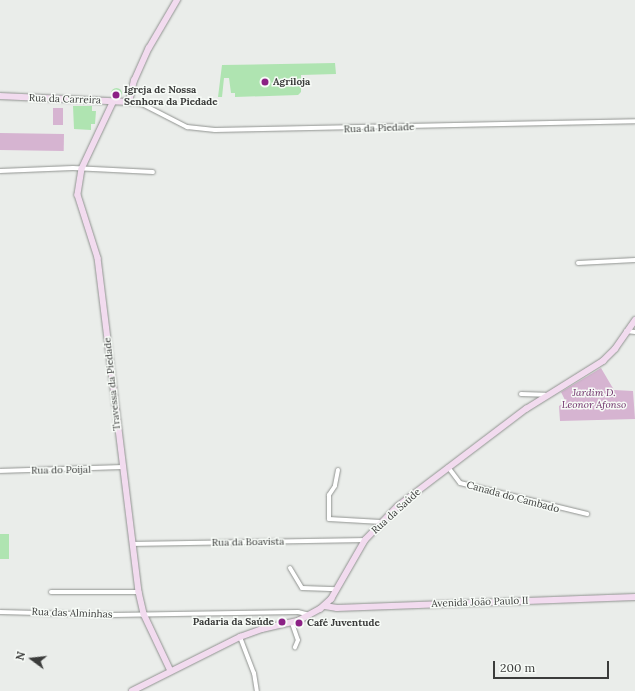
<!DOCTYPE html>
<meta charset="utf-8">
<style>
body{margin:0}
#map{position:relative;width:635px;height:691px;overflow:hidden;background:#eaedea;font-family:Lora,serif}
div>[style]{position:absolute}
.green>*{inset:0;background:#d6b4d1;transform-origin:0 0}
.building>*{inset:0;background:#afe4b1;transform-origin:0 0}
.round{border-radius:50%}
.roads{filter:drop-shadow(0 0 1px #909390) drop-shadow(0 0 1px #909390)}
.street>*{height:4px;margin:-2px;padding:0 2px;transform-origin:2px;border-radius:2px;background:#fff}
.secondary>*{height:5.5px;margin:-2.75px;padding:0 2.75px;transform-origin:2.75px;border-radius:2.75px;background:#f2dbef}
.dots>*{width:11px;height:11px;translate:-50% -50%;box-sizing:border-box;border:2px solid #f7fbf7;border-radius:50%}
span{translate:-50% -50%;white-space:nowrap;text-align:center;line-height:1.15;-webkit-text-stroke:3px #f7fbf7;paint-order:stroke}
.poi-label{font-size:10px;color:#3b3c3b;font-weight:700}
.left{translate:0 -50%;text-align:left}
.right{translate:-100% -50%;text-align:right}
.street-label{font-size:10px;color:#3b3c3b}
.park-label{font-size:10px;color:#6c2d67;font-style:italic}
.north{position:absolute;left:12px;top:639px;width:40px;height:40px;-webkit-text-stroke:3px #f7fbf7;paint-order:stroke;rotate:285deg;font-size:11px;font-weight:700;line-height:16px;text-align:center;color:#3b3c3b}
.north::after{content:'';display:block;margin:auto;width:14px;height:18px;background:#3b3c3b;clip-path:polygon(50% 0,100% 100%,50% 72%,0 100%)}
.scale{position:absolute;left:493px;top:661px;width:116px;height:18px;box-sizing:border-box;border:2px solid #3b3c3b;border-top:0;padding-left:5px;font-size:12px;line-height:14px;white-space:nowrap;color:#3b3c3b;-webkit-text-stroke:3px #f7fbf7;paint-order:stroke}
</style>
<div id="map">
<div class="green">
<i style="left:53px;top:108px;width:10px;height:17px"></i>
<i style="left:0;top:133px;width:64px;height:17px;rotate:1deg"></i>
<i style="clip-path:polygon(601px 368px,614px 390px,633px 391px,635px 419px,560px 421px,559px 406px,566px 402px,561px 392px)"></i>
</div>
<div class="building">
<i style="clip-path:polygon(335px 63px,336px 74px,301px 75px,301px 92px,298px 95px,235px 97px,235px 93px,231px 93px,229px 78px,224px 78px,222px 97px,218px 97px,222px 65px)"></i>
<i class="round" style="left:110.5px;top:87.5px;width:11px;height:11px"></i>
<i style="clip-path:polygon(73px 106px,92px 106px,92px 111px,96px 111px,95px 124px,91px 124px,91px 130px,74px 129px)"></i>
<i style="left:0;top:534px;width:9px;height:25px"></i>
</div>
<div class="roads">
<div class="street">
<i style="left:129px;top:102px;width:13px;rotate:9deg"></i>
<i style="left:142px;top:104px;width:51px;rotate:27.1deg"></i>
<i style="left:187px;top:127px;width:28px;rotate:6deg"></i>
<i style="left:215px;top:130px;width:420px;rotate:-1.2deg"></i>
<i style="left:0;top:171px;width:73px;rotate:-2.4deg"></i>
<i style="left:73px;top:168px;width:80px;rotate:2.9deg"></i>
<i style="left:578px;top:263px;width:57px;rotate:-3deg"></i>
<i style="left:626px;top:331px;width:9px;rotate:6deg"></i>
<i style="left:521px;top:394px;width:24px;rotate:2deg"></i>
<i style="left:448px;top:467px;width:20px;rotate:53deg"></i>
<i style="left:460px;top:483px;width:131px;rotate:13.7deg"></i>
<i style="left:338px;top:470px;width:16px;rotate:101deg"></i>
<i style="left:335px;top:486px;width:11px;rotate:124deg"></i>
<i style="left:329px;top:495px;width:24px;rotate:90deg"></i>
<i style="left:329px;top:519px;width:52px;rotate:3.3deg"></i>
<i style="left:0;top:471px;width:121px;rotate:-1.9deg"></i>
<i style="left:132px;top:544px;width:233px;rotate:-1deg"></i>
<i style="left:290px;top:568px;width:23px;rotate:59deg"></i>
<i style="left:302px;top:588px;width:35px;rotate:2deg"></i>
<i style="left:51px;top:592px;width:88px"></i>
<i style="left:0;top:612px;width:113px;rotate:1.5deg"></i>
<i style="left:113px;top:615px;width:185px;rotate:-0.9deg"></i>
<i style="left:298px;top:612px;width:12px;rotate:14deg"></i>
<i style="left:292px;top:623px;width:18px;rotate:71deg"></i>
<i style="left:298px;top:640px;width:8px;rotate:113deg"></i>
<i style="left:240px;top:637px;width:39px;rotate:69deg"></i>
<i style="left:254px;top:673px;width:18px;rotate:81deg"></i>
</div>
<div class="secondary">
<i style="left:0;top:96px;width:129px;rotate:2.7deg"></i>
<i style="left:129px;top:102px;width:22px;rotate:-77deg"></i>
<i style="left:134px;top:81px;width:36px;rotate:-66deg"></i>
<i style="left:149px;top:48px;width:56px;rotate:-59.7deg"></i>
<i style="left:114px;top:101px;width:75px;rotate:115.2deg"></i>
<i style="left:82px;top:169px;width:26px;rotate:99deg"></i>
<i style="left:78px;top:195px;width:66px;rotate:72.4deg"></i>
<i style="left:98px;top:258px;width:337px;rotate:83deg"></i>
<i style="left:139px;top:592px;width:23px;rotate:77deg"></i>
<i style="left:144px;top:614px;width:63px;rotate:64.7deg"></i>
<i style="left:325px;top:606px;width:12px;rotate:9deg"></i>
<i style="left:337px;top:608px;width:298px;rotate:-2.1deg"></i>
<i style="left:132px;top:691px;width:121px;rotate:-26.6deg"></i>
<i style="left:240px;top:637px;width:23px;rotate:-20deg"></i>
<i style="left:262px;top:629px;width:37px;rotate:-13deg"></i>
<i style="left:298px;top:621px;width:25px;rotate:-29deg"></i>
<i style="left:320px;top:609px;width:15px;rotate:-42deg"></i>
<i style="left:331px;top:599px;width:68px;rotate:-60deg"></i>
<i style="left:365px;top:540px;width:47px;rotate:-45.9deg"></i>
<i style="left:398px;top:506px;width:161px;rotate:-37.2deg"></i>
<i style="left:526px;top:409px;width:91px;rotate:-31.9deg"></i>
<i style="left:603px;top:361px;width:17px;rotate:-45deg"></i>
<i style="left:615px;top:349px;width:35px;rotate:-55deg"></i>
</div>
</div>
<div class="dots">
<i style="left:265px;top:82px;background:#8c2185"></i>
<i style="left:116px;top:95px;background:#8c2185"></i>
<i style="left:282px;top:622px;background:#8c2185"></i>
<i style="left:299px;top:623px;background:#8c2185"></i>
</div>
<div class="poi-label">
<span class="left" style="left:273px;top:82px">Agriloja</span>
<span class="left" style="left:124px;top:95px">Igreja de Nossa<br>Senhora da Piedade</span>
<span class="right" style="left:274px;top:622px">Padaria da Saúde</span>
<span class="left" style="left:307px;top:623px">Café Juventude</span>
</div>
<div class="street-label">
<span style="left:65px;top:99px;rotate:2deg">Rua da Carreira</span>
<span style="left:379px;top:128px;rotate:-2deg">Rua da Piedade</span>
<span style="left:112px;top:384px;rotate:-96deg">Travessa da Piedade</span>
<span style="left:61px;top:470px;rotate:-1deg">Rua do Poijal</span>
<span style="left:513px;top:497px;rotate:15deg">Canada do Cambado</span>
<span style="left:396px;top:511px;rotate:-42deg">Rua da Saúde</span>
<span style="left:248px;top:542px;rotate:-1deg">Rua da Boavista</span>
<span style="left:480px;top:602px;rotate:-2deg">Avenida João Paulo II</span>
<span style="left:72px;top:613px;rotate:2deg">Rua das Alminhas</span>
</div>
<div class="park-label">
<span style="left:594px;top:398px">Jardim D.<br>Leonor Afonso</span>
</div>
<div class="north">N</div>
<div class="scale">200 m</div>
</div>
